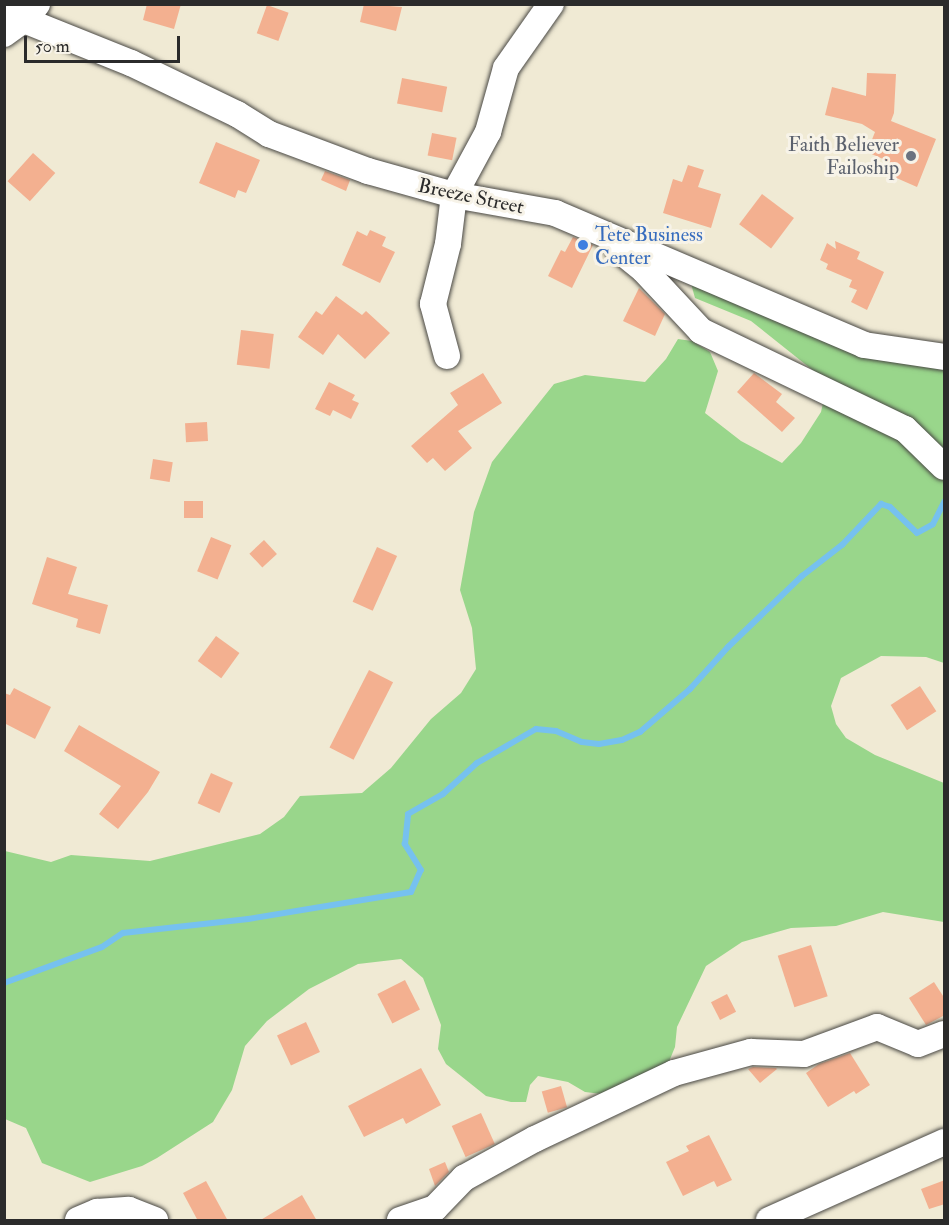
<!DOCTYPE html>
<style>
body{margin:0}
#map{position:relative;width:949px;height:1225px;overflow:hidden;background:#f0ead4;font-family:"IM FELL Double Pica",serif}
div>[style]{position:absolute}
.green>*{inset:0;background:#99d68b}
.stream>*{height:6px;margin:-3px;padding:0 3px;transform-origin:3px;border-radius:3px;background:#76c1ef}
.building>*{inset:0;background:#f3b090;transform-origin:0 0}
.roads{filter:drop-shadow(0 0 2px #494844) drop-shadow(0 0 2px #494844)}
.minor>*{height:26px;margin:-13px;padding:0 13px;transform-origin:13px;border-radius:13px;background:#fff}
.dots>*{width:16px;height:16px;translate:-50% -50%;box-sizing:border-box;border:3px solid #f7f3e8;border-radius:50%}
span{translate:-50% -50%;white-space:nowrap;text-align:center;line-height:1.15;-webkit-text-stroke:6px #f7f3e8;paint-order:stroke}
.worship-label{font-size:20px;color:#5b616d}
.right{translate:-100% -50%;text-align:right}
.street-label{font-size:20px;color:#2b2b2b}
.shop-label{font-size:20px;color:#366cbe}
.left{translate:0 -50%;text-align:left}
.frame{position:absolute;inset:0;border:6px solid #2b2b2b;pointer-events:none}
.scale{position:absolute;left:24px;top:36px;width:156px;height:27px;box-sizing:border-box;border:3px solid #2b2b2b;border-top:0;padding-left:8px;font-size:18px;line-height:21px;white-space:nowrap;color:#2b2b2b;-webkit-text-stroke:4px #f7f3e8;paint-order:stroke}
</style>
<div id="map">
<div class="green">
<i style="clip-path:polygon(690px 280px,944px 368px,944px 663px,926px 657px,881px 656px,841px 678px,831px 706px,836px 724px,846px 738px,875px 755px,944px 783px,944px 922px,883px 912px,836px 926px,791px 928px,742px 942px,706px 966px,677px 1027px,675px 1047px,668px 1064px,602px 1094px,585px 1092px,568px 1082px,538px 1076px,530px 1085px,526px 1102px,511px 1102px,486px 1096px,446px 1064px,438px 1049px,441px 1025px,423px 978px,401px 959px,358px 964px,309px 989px,267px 1021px,245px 1046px,232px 1090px,213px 1122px,157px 1158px,142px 1166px,90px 1182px,42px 1163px,26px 1128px,5px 1119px,5px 851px,51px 862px,71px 855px,150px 861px,260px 834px,284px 817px,300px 796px,362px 793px,391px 768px,431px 719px,461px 693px,476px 669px,472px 628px,460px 590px,474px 512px,492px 462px,554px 384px,585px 375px,645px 382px,666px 359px,678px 339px,692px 341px,710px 352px,718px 371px,705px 413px,741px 441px,782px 463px,801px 443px,821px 412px,826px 390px,815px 372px,751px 321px,695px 298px)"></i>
</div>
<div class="stream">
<i style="left:4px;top:983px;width:104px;rotate:-20.2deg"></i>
<i style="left:102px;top:947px;width:25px;rotate:-34deg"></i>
<i style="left:123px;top:933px;width:126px;rotate:-6.4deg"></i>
<i style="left:248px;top:919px;width:165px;rotate:-9.4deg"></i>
<i style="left:411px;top:892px;width:24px;rotate:-66deg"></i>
<i style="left:421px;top:870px;width:31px;rotate:-122deg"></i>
<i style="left:405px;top:844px;width:30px;rotate:-84deg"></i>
<i style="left:408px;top:814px;width:40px;rotate:-29.7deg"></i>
<i style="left:443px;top:794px;width:46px;rotate:-42.4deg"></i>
<i style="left:477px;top:763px;width:68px;rotate:-30deg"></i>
<i style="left:536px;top:729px;width:20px;rotate:6deg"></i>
<i style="left:556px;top:731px;width:28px;rotate:23deg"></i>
<i style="left:582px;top:742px;width:17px;rotate:7deg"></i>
<i style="left:599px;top:744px;width:23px;rotate:-10deg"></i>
<i style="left:622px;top:740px;width:20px;rotate:-24deg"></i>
<i style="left:640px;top:732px;width:66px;rotate:-40.7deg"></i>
<i style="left:690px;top:689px;width:57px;rotate:-47.9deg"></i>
<i style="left:728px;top:647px;width:103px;rotate:-43.8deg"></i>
<i style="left:802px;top:576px;width:51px;rotate:-37.8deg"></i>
<i style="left:842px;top:545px;width:57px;rotate:-46.4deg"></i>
<i style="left:881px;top:504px;width:9px;rotate:18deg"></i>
<i style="left:890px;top:507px;width:37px;rotate:44deg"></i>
<i style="left:917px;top:533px;width:18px;rotate:-29deg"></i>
<i style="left:933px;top:524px;width:25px;rotate:-63deg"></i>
</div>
<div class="building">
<i style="clip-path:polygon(147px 4px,181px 4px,174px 29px,143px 20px)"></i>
<i style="clip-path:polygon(364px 4px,402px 7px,396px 31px,360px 22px)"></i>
<i style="left:267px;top:5px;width:23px;height:30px;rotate:20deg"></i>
<i style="clip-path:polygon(867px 73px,896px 74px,894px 113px,891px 121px,936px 139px,917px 187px,885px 173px,890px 162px,867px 152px,875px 132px,862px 124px,825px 115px,832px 87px,866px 96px)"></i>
<i style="left:402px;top:78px;width:46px;height:26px;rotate:11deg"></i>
<i style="left:432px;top:133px;width:25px;height:23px;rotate:11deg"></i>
<i style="clip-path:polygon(216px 142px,260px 160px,246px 193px,238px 190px,235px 198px,199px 183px)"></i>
<i style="left:33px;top:153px;width:30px;height:38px;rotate:42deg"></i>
<i style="clip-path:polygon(688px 165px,704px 170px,698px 187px,721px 194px,711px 228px,663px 213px,673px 179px,682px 182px)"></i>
<i style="clip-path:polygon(325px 171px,350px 180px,346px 191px,321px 180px)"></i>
<i style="left:762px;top:194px;width:40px;height:38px;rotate:37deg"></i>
<i style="clip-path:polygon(370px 230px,386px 237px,382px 246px,395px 252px,380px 283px,342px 265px,357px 231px,367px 236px)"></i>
<i style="clip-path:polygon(573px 237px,593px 245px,572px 288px,548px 276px,561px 250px,565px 252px)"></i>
<i style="clip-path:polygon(835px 241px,860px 252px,857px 259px,884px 272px,867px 310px,851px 302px,857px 290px,849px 287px,852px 280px,826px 269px,828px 264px,820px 260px,827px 243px,836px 249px)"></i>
<i style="clip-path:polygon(639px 288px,665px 314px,655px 336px,623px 321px)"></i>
<i style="clip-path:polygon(336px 296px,362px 315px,366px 311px,390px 333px,365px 359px,338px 334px,323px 355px,298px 337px,316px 311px,322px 315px)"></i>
<i style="left:241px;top:330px;width:33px;height:35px;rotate:7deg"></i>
<i style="clip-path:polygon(483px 373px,502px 403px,458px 431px,472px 448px,445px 471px,433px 458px,427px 463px,411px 446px,458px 405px,450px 393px)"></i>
<i style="clip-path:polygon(754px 373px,782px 394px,776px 402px,795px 418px,782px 432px,737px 392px)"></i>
<i style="clip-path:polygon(329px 382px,355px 395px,352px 400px,359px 403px,351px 419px,333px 410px,330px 416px,315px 409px)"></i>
<i style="left:207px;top:422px;width:19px;height:22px;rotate:87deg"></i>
<i style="left:153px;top:459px;width:20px;height:20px;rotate:9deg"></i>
<i style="left:184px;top:501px;width:19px;height:17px"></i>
<i style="left:211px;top:537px;width:22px;height:37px;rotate:22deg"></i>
<i style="left:264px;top:540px;width:19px;height:20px;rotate:47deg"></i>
<i style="left:377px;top:547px;width:22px;height:60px;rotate:24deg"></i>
<i style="clip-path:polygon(47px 557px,77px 567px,68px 594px,108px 605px,100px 634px,76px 627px,78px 619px,32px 604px)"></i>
<i style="left:216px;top:636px;width:29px;height:31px;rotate:36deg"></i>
<i style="left:369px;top:670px;width:27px;height:87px;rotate:27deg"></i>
<i style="left:920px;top:686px;width:30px;height:35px;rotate:57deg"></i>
<i style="clip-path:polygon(14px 688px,51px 707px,35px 739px,4px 723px,4px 693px,10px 695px)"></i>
<i style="clip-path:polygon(79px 725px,160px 772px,148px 792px,118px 829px,99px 814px,121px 786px,64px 751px)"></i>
<i style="left:211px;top:773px;width:24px;height:33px;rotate:24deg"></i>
<i style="left:811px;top:945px;width:54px;height:35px;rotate:72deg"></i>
<i style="left:405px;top:980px;width:33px;height:31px;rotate:63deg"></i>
<i style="clip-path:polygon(934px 982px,945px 999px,945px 1015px,926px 1025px,909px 998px)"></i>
<i style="left:727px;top:994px;width:20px;height:18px;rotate:63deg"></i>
<i style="left:306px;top:1022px;width:33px;height:32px;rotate:65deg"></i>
<i style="clip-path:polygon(850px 1053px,870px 1085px,856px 1094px,854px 1091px,828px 1107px,806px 1073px,819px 1064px)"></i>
<i style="clip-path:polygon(753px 1067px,776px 1068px,777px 1069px,760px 1083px,748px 1069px)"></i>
<i style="clip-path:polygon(421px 1068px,441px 1105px,406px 1124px,403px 1118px,364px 1137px,348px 1106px)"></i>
<i style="left:561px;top:1086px;width:22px;height:20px;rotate:74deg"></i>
<i style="left:481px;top:1113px;width:34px;height:32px;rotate:66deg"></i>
<i style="clip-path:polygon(709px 1135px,732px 1180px,717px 1187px,714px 1181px,683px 1196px,666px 1162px,689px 1151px,686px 1146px)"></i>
<i style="clip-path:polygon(445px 1162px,449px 1172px,435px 1186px,429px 1169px)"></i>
<i style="clip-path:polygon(945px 1180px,945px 1204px,929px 1209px,921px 1189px)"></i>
<i style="clip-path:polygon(206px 1181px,228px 1221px,198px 1221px,183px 1193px)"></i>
<i style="clip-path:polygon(302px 1195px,317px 1221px,259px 1221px)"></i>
</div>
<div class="roads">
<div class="minor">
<i style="left:4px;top:12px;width:137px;rotate:21.9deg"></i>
<i style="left:131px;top:63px;width:118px;rotate:25.7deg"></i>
<i style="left:237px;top:114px;width:38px;rotate:32deg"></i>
<i style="left:269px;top:134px;width:106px;rotate:20.5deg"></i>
<i style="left:368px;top:171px;width:89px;rotate:15.6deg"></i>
<i style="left:454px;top:195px;width:103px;rotate:10.1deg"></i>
<i style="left:555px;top:213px;width:336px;rotate:23.1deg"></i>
<i style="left:864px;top:345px;width:81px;rotate:8.5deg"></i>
<i style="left:4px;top:34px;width:26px;rotate:-36deg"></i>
<i style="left:25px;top:19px;width:19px;rotate:-51deg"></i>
<i style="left:618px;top:249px;width:33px;rotate:39deg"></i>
<i style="left:644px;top:270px;width:83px;rotate:46.9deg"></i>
<i style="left:701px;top:331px;width:226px;rotate:25.7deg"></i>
<i style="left:905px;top:429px;width:54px;rotate:44.3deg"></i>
<i style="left:447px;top:356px;width:54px;rotate:-105.1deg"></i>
<i style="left:433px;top:304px;width:62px;rotate:-76deg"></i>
<i style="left:448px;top:244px;width:49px;rotate:-83deg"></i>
<i style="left:454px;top:195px;width:72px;rotate:-61.6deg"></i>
<i style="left:488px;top:132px;width:66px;rotate:-74.3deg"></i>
<i style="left:506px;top:68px;width:78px;rotate:-54.9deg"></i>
<i style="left:78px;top:1220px;width:21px;rotate:-23deg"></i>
<i style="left:97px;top:1212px;width:32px;rotate:-4deg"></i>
<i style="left:129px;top:1210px;width:28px;rotate:21deg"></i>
<i style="left:400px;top:1220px;width:37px;rotate:-19deg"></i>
<i style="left:435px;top:1208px;width:42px;rotate:-46deg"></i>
<i style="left:464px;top:1178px;width:81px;rotate:-28.8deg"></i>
<i style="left:535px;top:1139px;width:154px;rotate:-25.4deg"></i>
<i style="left:674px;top:1073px;width:80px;rotate:-15.3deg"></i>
<i style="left:751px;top:1052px;width:53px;rotate:2.2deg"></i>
<i style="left:804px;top:1054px;width:78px;rotate:-20.3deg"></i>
<i style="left:877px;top:1027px;width:44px;rotate:22.5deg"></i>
<i style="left:918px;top:1044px;width:28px;rotate:-21deg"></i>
<i style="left:769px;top:1220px;width:192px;rotate:-24deg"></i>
</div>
</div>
<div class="dots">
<i style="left:911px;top:156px;background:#6b7280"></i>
<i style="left:583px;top:245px;background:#3f7fe0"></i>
</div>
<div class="worship-label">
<span class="right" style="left:899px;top:156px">Faith Believer<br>Failoship</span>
</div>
<div class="street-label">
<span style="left:471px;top:196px;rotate:12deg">Breeze Street</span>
</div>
<div class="shop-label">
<span class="left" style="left:595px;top:246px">Tete Business<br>Center</span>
</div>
<div class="frame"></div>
<div class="scale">50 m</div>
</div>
